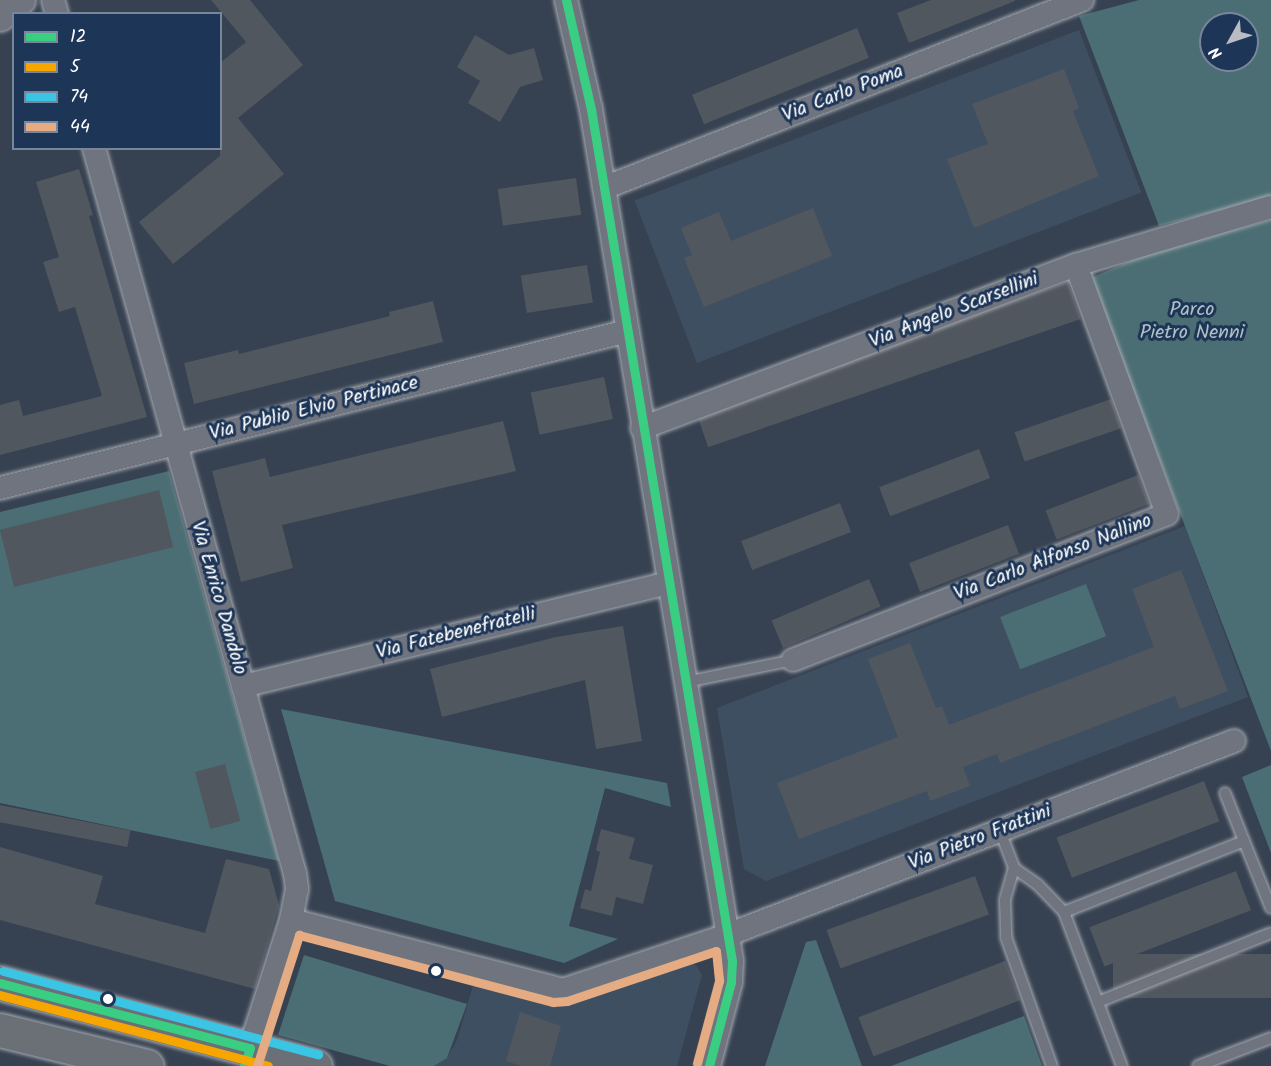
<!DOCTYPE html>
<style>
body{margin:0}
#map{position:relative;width:1271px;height:1066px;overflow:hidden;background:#364151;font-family:Kalam,sans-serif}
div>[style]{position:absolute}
.built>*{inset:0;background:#3f4f62;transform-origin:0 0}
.green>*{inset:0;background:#4b6e74;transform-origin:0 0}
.building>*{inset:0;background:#51575f;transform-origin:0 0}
.roads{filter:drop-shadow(0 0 2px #a5aab1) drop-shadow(0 0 2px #a5aab1)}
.service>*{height:10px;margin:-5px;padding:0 5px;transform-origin:5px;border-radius:5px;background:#6f747e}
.minor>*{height:22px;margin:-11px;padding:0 11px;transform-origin:11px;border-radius:11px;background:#6f747e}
.tertiary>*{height:27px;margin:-13.5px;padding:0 13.5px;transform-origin:13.5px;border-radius:13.5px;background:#6f747e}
.primary>*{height:33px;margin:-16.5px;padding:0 16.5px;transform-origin:16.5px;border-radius:16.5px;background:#6a7076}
.bus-1>*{height:9px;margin:-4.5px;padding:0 4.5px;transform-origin:4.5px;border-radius:4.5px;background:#3ace82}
.bus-2>*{height:9px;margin:-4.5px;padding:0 4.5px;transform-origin:4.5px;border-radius:4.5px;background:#f7a600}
.bus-3>*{height:9px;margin:-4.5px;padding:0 4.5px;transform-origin:4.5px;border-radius:4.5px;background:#3ac5e4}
.bus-4>*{height:9px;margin:-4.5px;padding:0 4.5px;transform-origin:4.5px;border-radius:4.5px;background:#e5ac83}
.dots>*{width:16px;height:16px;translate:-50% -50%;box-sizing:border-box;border:3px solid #1d3557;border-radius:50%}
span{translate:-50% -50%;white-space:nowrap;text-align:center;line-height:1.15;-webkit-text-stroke:6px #1d3557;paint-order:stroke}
.street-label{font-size:20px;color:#fff}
.park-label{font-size:20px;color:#afc1c3}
.legend{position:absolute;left:12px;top:12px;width:210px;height:138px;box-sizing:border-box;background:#1d3557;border:2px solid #77869a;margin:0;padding:8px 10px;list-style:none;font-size:18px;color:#fff}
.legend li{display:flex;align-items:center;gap:12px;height:30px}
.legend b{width:30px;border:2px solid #77869a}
.north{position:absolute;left:1199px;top:12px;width:60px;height:60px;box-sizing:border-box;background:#1d3557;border:2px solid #77869a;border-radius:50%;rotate:230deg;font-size:16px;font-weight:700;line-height:24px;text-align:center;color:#fff}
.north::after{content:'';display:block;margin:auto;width:21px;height:27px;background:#b9bcc2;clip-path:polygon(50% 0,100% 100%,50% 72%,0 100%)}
</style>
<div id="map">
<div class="built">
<i style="left:1079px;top:30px;width:174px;height:476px;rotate:69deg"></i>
<i style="clip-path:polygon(1185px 526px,1248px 697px,766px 881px,744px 869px,717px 708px)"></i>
<i style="clip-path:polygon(683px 961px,696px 965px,702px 975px,677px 1066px,434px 1066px,447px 1058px,457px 1040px,475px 979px,567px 1006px)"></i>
</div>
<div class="green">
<i style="clip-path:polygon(evenodd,1139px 0,1271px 0,1271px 197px,1159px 226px,1079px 16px,1139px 0,1211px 24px,1247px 24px,1247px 60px,1211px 60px,1211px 24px)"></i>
<i style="clip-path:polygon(1271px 220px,1271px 751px,1090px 278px,1155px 251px)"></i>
<i style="clip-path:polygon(169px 471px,279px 861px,0 803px,0 512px)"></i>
<i style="left:1086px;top:584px;width:56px;height:92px;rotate:69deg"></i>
<i style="clip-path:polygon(281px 709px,667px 783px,671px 807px,605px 788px,569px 926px,618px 939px,564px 963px,335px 901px)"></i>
<i style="clip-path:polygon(1271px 765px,1271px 853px,1242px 777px)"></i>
<i style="clip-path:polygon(816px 940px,862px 1066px,765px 1066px,806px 942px)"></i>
<i style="clip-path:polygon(304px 955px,467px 1004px,447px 1058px,434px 1066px,390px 1066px,278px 1035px)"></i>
<i style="clip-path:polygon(1024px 1016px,1042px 1066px,891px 1066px)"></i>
</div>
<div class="building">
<i style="clip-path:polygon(211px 0,250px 0,303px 65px,238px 118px,284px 174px,173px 264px,139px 222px,220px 156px,220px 63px,246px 42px)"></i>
<i style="clip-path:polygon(931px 0,1015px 0,1015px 1px,909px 43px,897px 13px)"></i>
<i style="left:857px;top:28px;width:32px;height:178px;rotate:68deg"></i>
<i style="clip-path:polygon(475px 35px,509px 55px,534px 48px,543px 80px,520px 87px,500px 122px,468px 103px,480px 81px,457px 67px)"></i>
<i style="clip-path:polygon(1064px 69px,1079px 108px,1073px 111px,1099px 176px,974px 228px,947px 159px,988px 144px,972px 104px)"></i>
<i style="clip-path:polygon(79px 169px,93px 215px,89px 216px,147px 417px,0 455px,0 405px,19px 400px,23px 416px,102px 396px,75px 307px,59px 312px,43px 262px,59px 257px,36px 182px)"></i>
<i style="left:576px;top:178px;width:37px;height:79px;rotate:82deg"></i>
<i style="clip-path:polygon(813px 208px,832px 256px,704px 307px,684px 258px,692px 255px,681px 228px,719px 212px,731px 241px)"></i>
<i style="left:587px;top:265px;width:38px;height:67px;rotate:81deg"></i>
<i style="left:1068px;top:282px;width:39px;height:394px;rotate:71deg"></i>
<i style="clip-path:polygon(433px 301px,443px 342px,194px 404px,184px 363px,238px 350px,239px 354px,390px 316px,389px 312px)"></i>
<i style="left:604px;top:377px;width:43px;height:75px;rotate:78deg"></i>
<i style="left:1111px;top:399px;width:31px;height:102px;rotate:71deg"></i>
<i style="clip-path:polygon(503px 421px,516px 471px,282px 525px,293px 568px,241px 582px,212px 471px,265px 458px,270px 477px)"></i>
<i style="left:979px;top:449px;width:31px;height:107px;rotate:69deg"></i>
<i style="left:1138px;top:475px;width:31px;height:99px;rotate:69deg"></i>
<i style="left:159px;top:490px;width:59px;height:164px;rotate:76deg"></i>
<i style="left:840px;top:503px;width:31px;height:106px;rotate:69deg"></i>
<i style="left:1008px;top:525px;width:31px;height:106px;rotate:69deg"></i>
<i style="clip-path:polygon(1181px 570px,1228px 691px,1180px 709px,1175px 696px,1000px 763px,997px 754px,963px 767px,970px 786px,930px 801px,927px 791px,799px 839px,777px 783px,898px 737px,868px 659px,910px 643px,936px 708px,942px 706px,949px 725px,1154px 647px,1132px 589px)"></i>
<i style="left:869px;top:579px;width:30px;height:106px;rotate:67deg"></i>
<i style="clip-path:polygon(623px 626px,642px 741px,596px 749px,585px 680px,442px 717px,430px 669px,556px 637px)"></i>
<i style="left:225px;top:764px;width:59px;height:31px;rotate:75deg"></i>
<i style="left:1204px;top:781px;width:43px;height:158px;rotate:69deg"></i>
<i style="left:0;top:805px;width:133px;height:17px;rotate:11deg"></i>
<i style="clip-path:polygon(601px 829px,635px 838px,629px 859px,653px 865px,643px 904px,616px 897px,612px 916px,580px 908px,585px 889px,591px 891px,600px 852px,596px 850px)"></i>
<i style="clip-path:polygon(0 847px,103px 876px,95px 904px,205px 933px,226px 859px,269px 869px,279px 905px,255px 989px,0 920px)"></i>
<i style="left:1236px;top:871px;width:42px;height:157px;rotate:69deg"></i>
<i style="left:975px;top:876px;width:41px;height:158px;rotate:70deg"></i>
<i style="left:1271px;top:954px;width:44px;height:158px;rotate:90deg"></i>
<i style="left:1005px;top:961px;width:42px;height:157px;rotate:69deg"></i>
<i style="clip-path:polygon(520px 1012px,561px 1026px,550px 1066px,522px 1066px,506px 1061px)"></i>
</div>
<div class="roads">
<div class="service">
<i style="left:686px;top:682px;width:109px;rotate:-11.6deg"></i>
<i style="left:1225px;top:793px;width:52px;rotate:68.4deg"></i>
<i style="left:1000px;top:831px;width:40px;rotate:69deg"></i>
<i style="left:1014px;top:868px;width:33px;rotate:106deg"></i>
<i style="left:1005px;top:900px;width:37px;rotate:88deg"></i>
<i style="left:1006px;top:937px;width:137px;rotate:70.4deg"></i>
<i style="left:1014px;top:868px;width:29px;rotate:35deg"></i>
<i style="left:1038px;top:885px;width:37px;rotate:46deg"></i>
<i style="left:1064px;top:912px;width:165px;rotate:69.4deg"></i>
<i style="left:1064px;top:912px;width:193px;rotate:-21.5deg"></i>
<i style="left:1244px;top:841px;width:72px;rotate:68.1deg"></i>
<i style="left:1098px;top:1002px;width:186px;rotate:-21.7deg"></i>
<i style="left:1198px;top:1066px;width:78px;rotate:-21deg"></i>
</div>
<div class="minor">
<i style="left:53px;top:0;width:15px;rotate:74deg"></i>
<i style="left:566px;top:0;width:112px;rotate:77.1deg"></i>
<i style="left:591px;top:109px;width:864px;rotate:80.6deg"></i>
<i style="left:732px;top:961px;width:21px;rotate:93deg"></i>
<i style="left:731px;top:982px;width:87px;rotate:104.7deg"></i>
<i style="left:94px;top:148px;width:753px;rotate:74.52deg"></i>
<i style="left:295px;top:874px;width:15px;rotate:82deg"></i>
<i style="left:297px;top:889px;width:32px;rotate:101deg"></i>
<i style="left:291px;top:920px;width:134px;rotate:107.8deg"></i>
<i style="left:604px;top:188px;width:514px;rotate:-21.47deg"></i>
<i style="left:642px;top:428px;width:464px;rotate:-20.6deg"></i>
<i style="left:1076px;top:265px;width:203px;rotate:-16.6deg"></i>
<i style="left:0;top:488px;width:647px;rotate:-14.04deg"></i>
<i style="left:793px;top:660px;width:401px;rotate:-21.3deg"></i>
<i style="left:1167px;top:514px;width:265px;rotate:-110.1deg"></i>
<i style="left:243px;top:686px;width:438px;rotate:-13.6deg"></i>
<i style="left:291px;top:920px;width:281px;rotate:14.4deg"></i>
<i style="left:563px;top:990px;width:173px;rotate:-18.5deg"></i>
<i style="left:727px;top:935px;width:543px;rotate:-20.94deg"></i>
</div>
<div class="tertiary">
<i style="left:0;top:17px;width:27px;rotate:-39deg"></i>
</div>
<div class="primary">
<i style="left:0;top:983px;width:326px;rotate:14.8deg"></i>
<i style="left:0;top:1030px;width:151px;rotate:13.8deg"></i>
</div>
</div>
<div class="bus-1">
<i style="left:566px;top:0;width:112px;rotate:77.1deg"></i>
<i style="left:591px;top:109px;width:864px;rotate:80.6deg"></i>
<i style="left:732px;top:961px;width:21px;rotate:93deg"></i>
<i style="left:731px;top:982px;width:87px;rotate:104.7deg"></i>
<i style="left:0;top:983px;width:258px;rotate:14.6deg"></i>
<i style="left:250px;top:1048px;width:19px;rotate:108deg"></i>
</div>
<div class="bus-2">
<i style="left:0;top:995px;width:277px;rotate:14.8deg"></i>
</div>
<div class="bus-3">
<i style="left:3px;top:971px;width:326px;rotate:14.8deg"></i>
</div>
<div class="bus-4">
<i style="left:257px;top:1066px;width:138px;rotate:-72.2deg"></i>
<i style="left:299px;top:935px;width:263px;rotate:14.8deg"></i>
<i style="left:553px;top:1002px;width:14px;rotate:-4deg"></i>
<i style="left:567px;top:1001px;width:157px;rotate:-18.6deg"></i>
<i style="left:716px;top:951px;width:30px;rotate:84deg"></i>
<i style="left:719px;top:981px;width:85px;rotate:105deg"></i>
</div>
<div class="dots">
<i style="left:436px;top:971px;background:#fff"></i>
<i style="left:108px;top:999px;background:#fff"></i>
</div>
<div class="street-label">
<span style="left:843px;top:94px;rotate:-21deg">Via Carlo Poma</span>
<span style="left:954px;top:311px;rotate:-21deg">Via Angelo Scarsellini</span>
<span style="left:314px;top:409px;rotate:-14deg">Via Publio Elvio Pertinace</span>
<span style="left:1053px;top:558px;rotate:-21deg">Via Carlo Alfonso Nallino</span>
<span style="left:218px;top:598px;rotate:74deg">Via Enrico Dandolo</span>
<span style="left:456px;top:634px;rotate:-14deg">Via Fatebenefratelli</span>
<span style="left:980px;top:838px;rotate:-21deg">Via Pietro Frattini</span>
</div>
<div class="park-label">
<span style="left:1192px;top:322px">Parco<br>Pietro Nenni</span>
</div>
<ul class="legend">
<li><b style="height:8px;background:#3ace82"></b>12</li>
<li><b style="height:8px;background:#f7a600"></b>5</li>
<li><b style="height:8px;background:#3ac5e4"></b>74</li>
<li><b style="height:8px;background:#e5ac83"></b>44</li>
</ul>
<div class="north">N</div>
</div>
